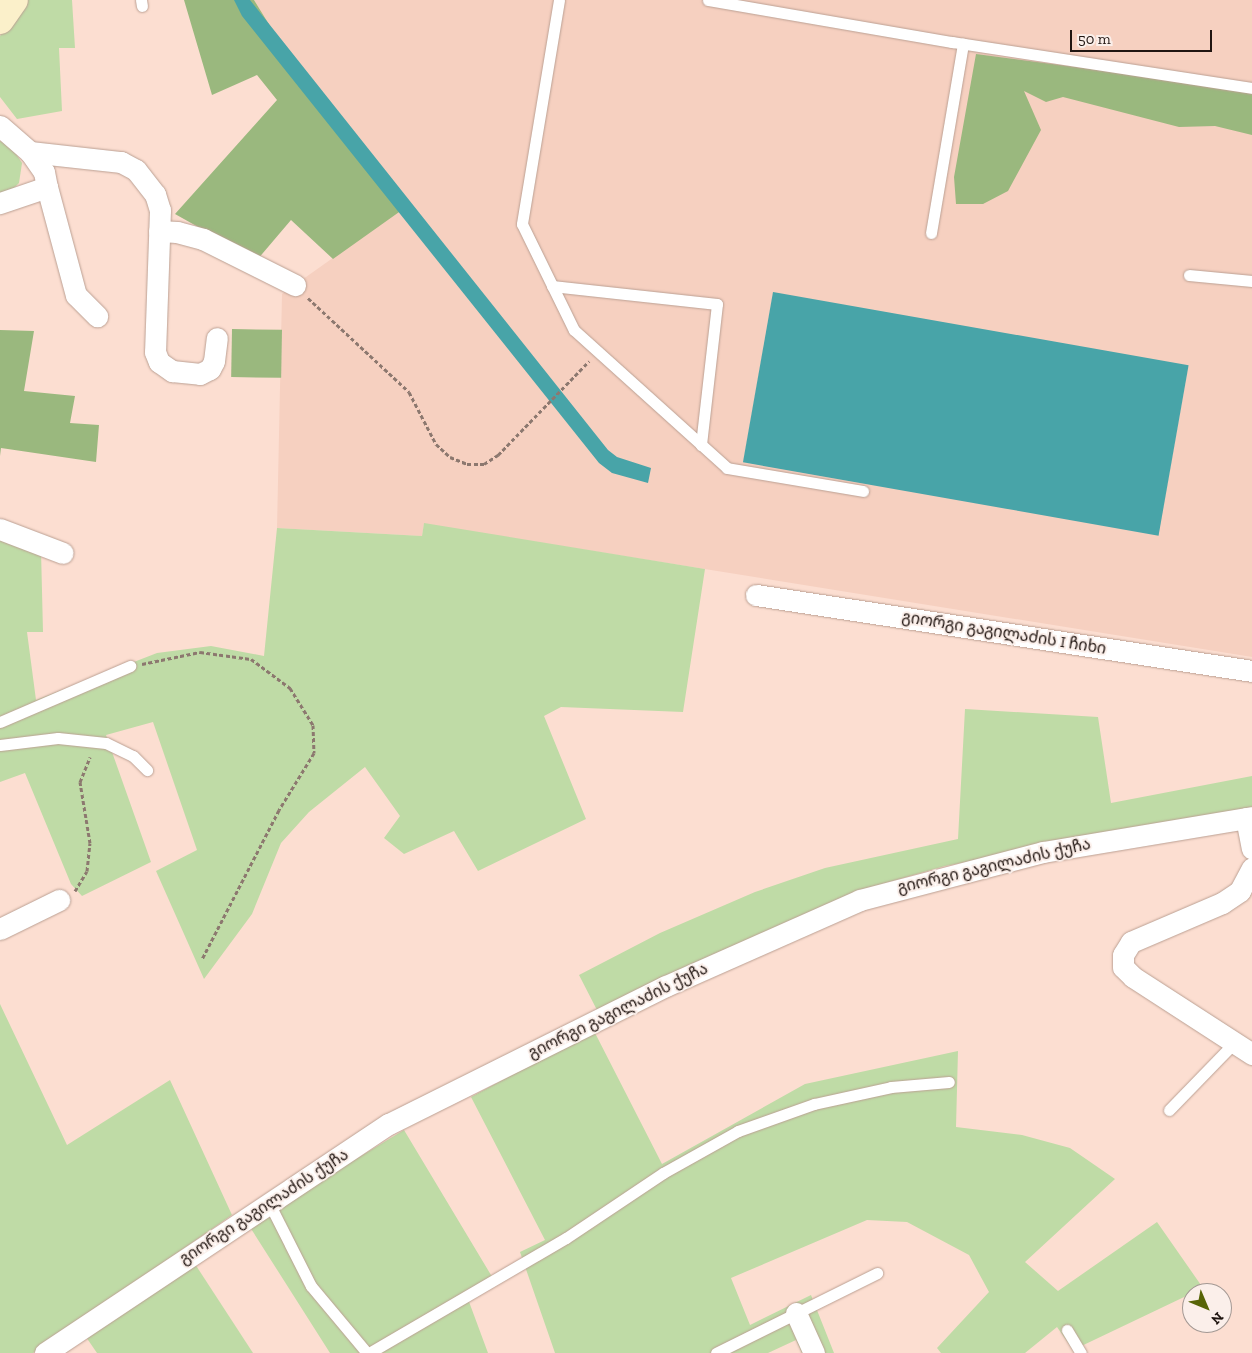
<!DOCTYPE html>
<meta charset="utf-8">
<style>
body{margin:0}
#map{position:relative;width:1252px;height:1353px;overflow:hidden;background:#fcded1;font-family:"Zilla Slab","Noto Sans Georgian",serif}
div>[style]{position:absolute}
.built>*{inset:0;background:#f6d0c0}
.green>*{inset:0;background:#bfdba6}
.forest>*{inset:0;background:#9ab87e;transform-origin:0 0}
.water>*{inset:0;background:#48a4a8;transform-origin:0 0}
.path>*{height:3px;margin-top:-1.5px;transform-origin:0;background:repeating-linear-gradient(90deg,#8c786f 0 4px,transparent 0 6.5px)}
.roads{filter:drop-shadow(0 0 1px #bba093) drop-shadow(0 0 1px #bba093)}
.lane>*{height:11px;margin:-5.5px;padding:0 5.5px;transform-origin:5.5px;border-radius:5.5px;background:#fff}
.street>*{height:21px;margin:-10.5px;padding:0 10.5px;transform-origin:10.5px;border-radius:10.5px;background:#fff}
.secondary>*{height:28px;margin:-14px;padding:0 14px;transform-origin:14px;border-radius:14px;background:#fbf0ca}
span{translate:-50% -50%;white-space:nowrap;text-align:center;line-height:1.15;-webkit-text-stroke:4px #fbefea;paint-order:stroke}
.street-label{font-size:16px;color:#201511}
.north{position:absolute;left:1182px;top:1283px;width:50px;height:50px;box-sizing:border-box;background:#fbefea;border:1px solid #a39893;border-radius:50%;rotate:135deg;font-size:14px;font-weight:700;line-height:20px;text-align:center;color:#201511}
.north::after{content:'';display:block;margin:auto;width:18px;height:22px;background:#576407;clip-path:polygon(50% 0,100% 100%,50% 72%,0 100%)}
.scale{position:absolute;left:1070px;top:30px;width:142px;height:22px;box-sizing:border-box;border:2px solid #201511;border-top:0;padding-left:6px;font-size:15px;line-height:18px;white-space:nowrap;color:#201511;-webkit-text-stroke:4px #fbefea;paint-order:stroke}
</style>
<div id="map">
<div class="built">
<i style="clip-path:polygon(254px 0,1252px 0,1252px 657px,424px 524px,422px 536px,277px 528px,282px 294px,409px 204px,275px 34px)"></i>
</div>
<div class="green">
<i style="clip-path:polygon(25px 0,72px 0,75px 48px,59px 48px,62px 111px,17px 119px,0 97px,0 36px)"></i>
<i style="clip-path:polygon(0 141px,11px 146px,22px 163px,19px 183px,8px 194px,0 197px)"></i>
<i style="clip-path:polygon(424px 523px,705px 569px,683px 712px,561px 707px,544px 716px,586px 819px,478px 871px,454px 831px,404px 854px,384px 838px,400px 816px,365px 767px,309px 812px,281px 843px,252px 914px,204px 979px,156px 871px,197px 850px,153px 722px,106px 735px,151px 862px,82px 896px,71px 884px,25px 773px,0 782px,0 540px,41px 550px,43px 632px,27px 632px,36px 700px,157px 653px,211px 646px,264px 656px,277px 528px,422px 536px)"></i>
<i style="clip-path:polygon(965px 709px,1098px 717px,1111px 803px,1252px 776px,1252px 809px,945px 866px,861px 890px,598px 1012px,579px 975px,660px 933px,755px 892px,825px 868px,958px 839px)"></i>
<i style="clip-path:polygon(0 1004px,67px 1145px,170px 1080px,232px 1215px,33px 1353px,0 1353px)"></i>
<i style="clip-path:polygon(594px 1031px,662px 1164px,805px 1084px,958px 1051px,956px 1127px,1022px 1135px,1070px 1148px,1115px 1179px,1025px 1262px,1058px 1291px,1157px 1222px,1203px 1288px,1073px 1350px,1057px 1327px,1025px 1353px,941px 1353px,937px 1348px,989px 1292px,969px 1255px,907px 1222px,867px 1220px,731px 1278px,750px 1325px,811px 1295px,834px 1353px,802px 1353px,796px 1340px,768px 1353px,555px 1353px,520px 1252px,545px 1240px,471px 1097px)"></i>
<i style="clip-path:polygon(404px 1130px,497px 1285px,468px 1299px,488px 1353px,330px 1353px,248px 1224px)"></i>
<i style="clip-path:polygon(195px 1264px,253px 1353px,97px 1353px,86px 1337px)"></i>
</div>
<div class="forest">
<i style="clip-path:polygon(184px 0,254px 0,275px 34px,409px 205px,333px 259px,291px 220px,257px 260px,175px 214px,277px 100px,257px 75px,212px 95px)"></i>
<i style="clip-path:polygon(976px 54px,1252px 90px,1252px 135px,1215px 126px,1179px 127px,1063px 97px,1046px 102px,1024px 91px,1041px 130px,1008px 191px,983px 204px,956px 204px,954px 177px)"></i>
<i style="left:232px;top:329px;width:50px;height:48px;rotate:1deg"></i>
<i style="clip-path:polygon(0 330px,34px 331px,24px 391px,75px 396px,70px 423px,99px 425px,96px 462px,1px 448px,0 456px)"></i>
</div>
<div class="water">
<i style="clip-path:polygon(234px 0,250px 0,608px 450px,617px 457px,651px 468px,648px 483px,612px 473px,599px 463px,242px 16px)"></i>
<i style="left:773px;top:292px;width:422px;height:173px;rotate:10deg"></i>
</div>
<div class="path">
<i style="left:308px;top:298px;width:138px;rotate:42.9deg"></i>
<i style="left:409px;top:392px;width:59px;rotate:62.6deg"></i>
<i style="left:436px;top:444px;width:19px;rotate:43deg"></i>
<i style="left:450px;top:457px;width:18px;rotate:22deg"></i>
<i style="left:467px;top:464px;width:17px"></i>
<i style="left:484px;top:464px;width:17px;rotate:-33deg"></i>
<i style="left:498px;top:455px;width:131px;rotate:-45.9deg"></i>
<i style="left:142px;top:664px;width:59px;rotate:-11.7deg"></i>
<i style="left:200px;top:652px;width:51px;rotate:7.8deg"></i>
<i style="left:251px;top:659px;width:49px;rotate:36.6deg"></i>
<i style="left:290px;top:688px;width:44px;rotate:58.1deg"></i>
<i style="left:313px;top:725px;width:28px;rotate:88deg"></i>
<i style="left:314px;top:753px;width:67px;rotate:121.6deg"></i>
<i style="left:279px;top:810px;width:168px;rotate:117.3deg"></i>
<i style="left:75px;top:891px;width:23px;rotate:-59deg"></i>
<i style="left:87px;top:871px;width:28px;rotate:-84deg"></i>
<i style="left:90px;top:843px;width:62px;rotate:-99.3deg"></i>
<i style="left:80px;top:782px;width:27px;rotate:-68deg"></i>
</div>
<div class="roads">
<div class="lane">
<i style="left:141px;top:0;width:6px;rotate:81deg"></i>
<i style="left:559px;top:0;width:227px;rotate:99.4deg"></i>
<i style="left:522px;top:224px;width:118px;rotate:63.9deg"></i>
<i style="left:574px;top:330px;width:206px;rotate:42deg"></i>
<i style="left:727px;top:468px;width:138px;rotate:9.6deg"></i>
<i style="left:708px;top:0;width:248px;rotate:9.8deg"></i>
<i style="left:952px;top:42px;width:304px;rotate:8.7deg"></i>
<i style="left:931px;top:233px;width:192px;rotate:-80.4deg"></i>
<i style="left:1189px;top:275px;width:63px;rotate:5.4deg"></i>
<i style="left:552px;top:286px;width:166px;rotate:6.2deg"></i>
<i style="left:717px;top:304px;width:142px;rotate:96.5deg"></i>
<i style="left:0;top:722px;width:142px;rotate:-23.3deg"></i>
<i style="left:0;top:745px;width:58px;rotate:-6.9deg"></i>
<i style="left:58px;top:738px;width:48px;rotate:5.9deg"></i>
<i style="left:106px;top:743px;width:30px;rotate:26deg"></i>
<i style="left:133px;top:756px;width:20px;rotate:45deg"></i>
<i style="left:1169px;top:1110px;width:95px;rotate:-45.9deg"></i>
<i style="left:269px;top:1203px;width:93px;rotate:63.2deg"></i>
<i style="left:311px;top:1286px;width:87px;rotate:50.1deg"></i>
<i style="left:1067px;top:1330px;width:27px;rotate:59deg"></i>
<i style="left:369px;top:1353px;width:228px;rotate:-30.3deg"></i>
<i style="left:566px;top:1238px;width:117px;rotate:-33.8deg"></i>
<i style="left:663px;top:1173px;width:86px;rotate:-29.2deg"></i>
<i style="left:738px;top:1131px;width:81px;rotate:-19.6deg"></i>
<i style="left:814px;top:1104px;width:79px;rotate:-12.4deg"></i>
<i style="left:891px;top:1087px;width:58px;rotate:-4.9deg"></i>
<i style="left:716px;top:1353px;width:180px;rotate:-26.4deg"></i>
</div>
<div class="street">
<i style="left:0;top:126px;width:40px;rotate:41deg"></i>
<i style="left:30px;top:152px;width:24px;rotate:55deg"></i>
<i style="left:44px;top:172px;width:15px;rotate:79deg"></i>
<i style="left:47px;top:187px;width:50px;rotate:161.2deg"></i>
<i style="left:30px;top:152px;width:92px;rotate:6.3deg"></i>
<i style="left:121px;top:162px;width:17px;rotate:28deg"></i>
<i style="left:136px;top:170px;width:31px;rotate:52deg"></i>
<i style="left:155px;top:194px;width:17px;rotate:73deg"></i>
<i style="left:160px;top:210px;width:142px;rotate:92deg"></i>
<i style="left:155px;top:352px;width:11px;rotate:68deg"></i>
<i style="left:159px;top:362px;width:16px;rotate:35deg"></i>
<i style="left:172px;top:371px;width:28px;rotate:6deg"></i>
<i style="left:200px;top:374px;width:11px;rotate:-27deg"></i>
<i style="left:210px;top:369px;width:9px;rotate:-63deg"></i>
<i style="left:214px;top:361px;width:23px;rotate:-83deg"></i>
<i style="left:47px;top:187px;width:112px;rotate:75deg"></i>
<i style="left:76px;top:295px;width:30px;rotate:45deg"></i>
<i style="left:159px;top:231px;width:18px;rotate:3deg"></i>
<i style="left:177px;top:232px;width:27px;rotate:15deg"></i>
<i style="left:203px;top:239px;width:103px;rotate:26.6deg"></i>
<i style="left:0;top:529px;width:67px;rotate:20.9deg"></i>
<i style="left:756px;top:595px;width:502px;rotate:8.71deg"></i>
<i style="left:1246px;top:818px;width:31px;rotate:79deg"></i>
<i style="left:1252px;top:868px;width:26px;rotate:118deg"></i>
<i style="left:1240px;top:891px;width:22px;rotate:146deg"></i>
<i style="left:1222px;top:903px;width:99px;rotate:156.8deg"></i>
<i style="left:1131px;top:942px;width:15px;rotate:122deg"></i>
<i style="left:1123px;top:955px;width:12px;rotate:90deg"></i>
<i style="left:1123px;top:967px;width:14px;rotate:45deg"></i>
<i style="left:1133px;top:977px;width:142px;rotate:32.9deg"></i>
<i style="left:0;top:929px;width:66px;rotate:-26.2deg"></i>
<i style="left:796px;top:1313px;width:44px;rotate:65.8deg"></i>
<i style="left:45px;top:1353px;width:413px;rotate:-33.7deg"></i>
<i style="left:389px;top:1124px;width:309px;rotate:-26.5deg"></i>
<i style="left:666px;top:986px;width:212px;rotate:-23.9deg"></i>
<i style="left:860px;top:900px;width:189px;rotate:-14.7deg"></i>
<i style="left:1043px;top:852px;width:212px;rotate:-9.5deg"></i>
</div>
<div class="secondary">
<i style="left:0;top:20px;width:24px;rotate:-55deg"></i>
</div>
</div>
<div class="street-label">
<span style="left:1004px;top:633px;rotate:9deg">გიორგი გაგილაძის I ჩიხი</span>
<span style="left:994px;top:866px;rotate:-13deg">გიორგი გაგილაძის ქუჩა</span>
<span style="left:618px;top:1011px;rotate:-26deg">გიორგი გაგილაძის ქუჩა</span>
<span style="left:264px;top:1207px;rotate:-33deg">გიორგი გაგილაძის ქუჩა</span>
</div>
<div class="north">N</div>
<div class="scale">50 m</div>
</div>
